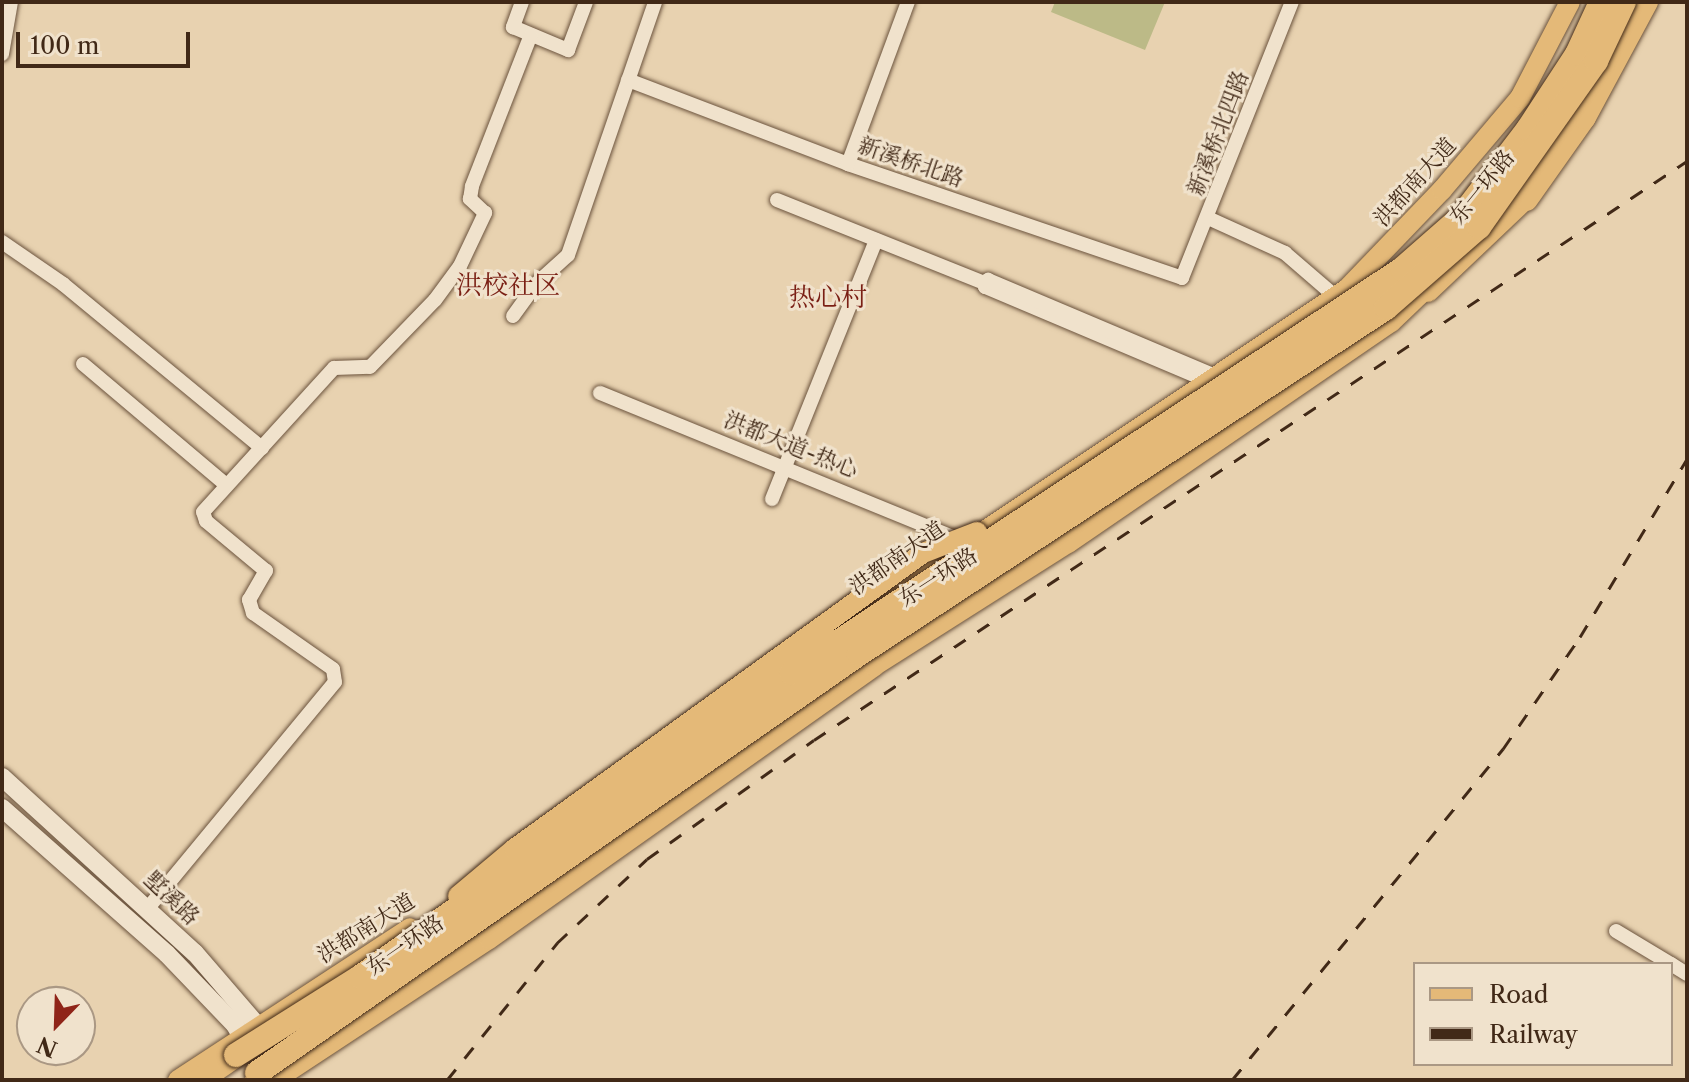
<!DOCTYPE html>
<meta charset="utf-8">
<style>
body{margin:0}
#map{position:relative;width:1689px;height:1082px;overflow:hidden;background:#e8d2b0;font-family:"Libre Caslon Text","Noto Serif SC",serif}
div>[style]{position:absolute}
.green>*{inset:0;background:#bcba87}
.roads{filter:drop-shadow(0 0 2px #6b533d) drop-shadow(0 0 2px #6b533d)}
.street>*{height:14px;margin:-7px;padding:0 7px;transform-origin:7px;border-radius:7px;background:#f0e2cc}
.secondary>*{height:18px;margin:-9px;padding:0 9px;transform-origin:9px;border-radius:9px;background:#f0e2cc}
.primary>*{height:20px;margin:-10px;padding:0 10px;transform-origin:10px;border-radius:10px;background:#e4b978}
.highway>*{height:24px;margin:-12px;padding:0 12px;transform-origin:12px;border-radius:12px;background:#e4b978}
.rail>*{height:3px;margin-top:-1.5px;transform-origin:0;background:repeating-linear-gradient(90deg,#412917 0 14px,transparent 0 28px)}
.bridges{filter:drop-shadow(0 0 2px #412917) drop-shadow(0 0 2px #412917)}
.primary-bridge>*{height:20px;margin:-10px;padding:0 10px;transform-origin:10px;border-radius:10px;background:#e4b978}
.highway-bridge>*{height:24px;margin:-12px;padding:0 12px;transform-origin:12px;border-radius:12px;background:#e4b978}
span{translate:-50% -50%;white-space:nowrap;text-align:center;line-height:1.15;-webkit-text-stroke:6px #f0e2cc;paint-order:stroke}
.street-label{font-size:22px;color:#412917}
.quarter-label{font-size:26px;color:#7a1f14}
.frame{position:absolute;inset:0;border:4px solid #412917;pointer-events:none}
.legend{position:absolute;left:1413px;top:962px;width:260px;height:104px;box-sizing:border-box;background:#f0e2cc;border:2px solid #aa9884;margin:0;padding:10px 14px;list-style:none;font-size:24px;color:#412917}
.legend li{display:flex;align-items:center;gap:16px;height:40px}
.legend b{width:40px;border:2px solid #aa9884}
.north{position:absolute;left:16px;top:986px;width:80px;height:80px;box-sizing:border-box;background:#f0e2cc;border:2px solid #aa9884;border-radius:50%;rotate:203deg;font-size:22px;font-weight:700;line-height:32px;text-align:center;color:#412917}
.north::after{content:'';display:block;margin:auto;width:28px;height:36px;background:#8f2418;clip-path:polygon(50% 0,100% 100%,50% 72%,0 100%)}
.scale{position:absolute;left:16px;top:32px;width:174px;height:36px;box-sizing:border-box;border:4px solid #412917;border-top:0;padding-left:10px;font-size:24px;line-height:28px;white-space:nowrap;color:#412917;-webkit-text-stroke:6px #f0e2cc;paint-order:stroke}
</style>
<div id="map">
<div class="green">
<i style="clip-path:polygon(1055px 2px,1165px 2px,1145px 50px,1051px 12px)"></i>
</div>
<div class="roads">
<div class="street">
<i style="left:522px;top:2px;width:27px;rotate:110deg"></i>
<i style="left:513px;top:27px;width:60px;rotate:22.7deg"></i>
<i style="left:568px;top:50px;width:51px;rotate:-69.4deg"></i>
<i style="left:2px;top:54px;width:53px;rotate:-80.2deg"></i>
<i style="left:628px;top:80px;width:235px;rotate:20.9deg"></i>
<i style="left:848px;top:164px;width:353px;rotate:18.8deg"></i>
<i style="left:1182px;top:278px;width:297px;rotate:-68.3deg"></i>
<i style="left:848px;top:164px;width:173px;rotate:-69.7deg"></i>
<i style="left:777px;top:200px;width:226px;rotate:21.8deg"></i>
<i style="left:1208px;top:218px;width:85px;rotate:24.4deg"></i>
<i style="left:1285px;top:253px;width:67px;rotate:40.8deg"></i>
<i style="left:2px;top:242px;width:74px;rotate:34.5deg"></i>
<i style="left:63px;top:284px;width:258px;rotate:39.5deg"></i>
<i style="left:513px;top:316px;width:39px;rotate:-54deg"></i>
<i style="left:536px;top:284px;width:43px;rotate:-42.2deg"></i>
<i style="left:568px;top:255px;width:268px;rotate:-71deg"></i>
<i style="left:83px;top:364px;width:187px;rotate:40.2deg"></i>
<i style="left:1208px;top:381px;width:242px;rotate:-157.1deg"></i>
<i style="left:985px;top:287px;width:8px;rotate:-67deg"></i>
<i style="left:988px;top:280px;width:246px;rotate:22.9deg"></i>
<i style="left:600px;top:393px;width:391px;rotate:22.2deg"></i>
<i style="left:772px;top:499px;width:279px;rotate:-68.1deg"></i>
<i style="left:148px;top:908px;width:293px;rotate:-50.4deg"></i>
<i style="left:335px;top:682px;width:13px;rotate:-99deg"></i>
<i style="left:333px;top:669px;width:98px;rotate:-145deg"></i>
<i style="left:253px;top:613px;width:14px;rotate:-107deg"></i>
<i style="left:249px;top:600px;width:34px;rotate:-60deg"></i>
<i style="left:266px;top:571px;width:78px;rotate:-140.2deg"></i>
<i style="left:206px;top:521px;width:9px;rotate:-108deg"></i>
<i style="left:203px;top:512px;width:195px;rotate:-47.7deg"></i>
<i style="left:334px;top:368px;width:36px;rotate:-2deg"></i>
<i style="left:370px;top:367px;width:93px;rotate:-45.9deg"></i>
<i style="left:435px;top:300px;width:42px;rotate:-53.7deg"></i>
<i style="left:460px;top:266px;width:59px;rotate:-64.7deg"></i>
<i style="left:485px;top:213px;width:21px;rotate:-137deg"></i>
<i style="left:470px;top:199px;width:13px;rotate:-81deg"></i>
<i style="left:472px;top:186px;width:162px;rotate:-68.7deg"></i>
<i style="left:1616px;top:931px;width:64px;rotate:31deg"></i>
<i style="left:1671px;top:964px;width:19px;rotate:32deg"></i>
</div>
<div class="secondary">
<i style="left:2px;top:777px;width:261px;rotate:42.4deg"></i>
<i style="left:195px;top:953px;width:112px;rotate:49.3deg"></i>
<i style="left:2px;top:808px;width:220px;rotate:41.5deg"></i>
<i style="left:167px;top:954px;width:98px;rotate:46.2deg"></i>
<i style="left:235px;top:1025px;width:26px;rotate:61deg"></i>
</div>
<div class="primary">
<i style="left:1428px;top:292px;width:135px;rotate:-43.5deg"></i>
<i style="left:853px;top:619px;width:594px;rotate:-33.74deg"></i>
<i style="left:1347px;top:289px;width:137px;rotate:-46.2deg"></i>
<i style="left:1442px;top:190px;width:121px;rotate:-49.7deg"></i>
<i style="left:1520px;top:98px;width:108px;rotate:-62.5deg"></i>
<i style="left:178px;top:1080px;width:277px;rotate:-33.2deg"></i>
<i style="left:275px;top:1080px;width:256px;rotate:-33.4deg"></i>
<i style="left:489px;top:939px;width:472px;rotate:-35.3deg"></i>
<i style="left:874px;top:666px;width:230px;rotate:-32.4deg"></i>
<i style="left:1068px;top:543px;width:391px;rotate:-34.4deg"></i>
<i style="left:1391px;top:322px;width:62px;rotate:-43.7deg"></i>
</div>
<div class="highway">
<i style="left:1526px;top:199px;width:100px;rotate:-54.7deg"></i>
<i style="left:1584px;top:117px;width:131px;rotate:-61.7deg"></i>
<i style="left:200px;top:1080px;width:44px;rotate:-34.8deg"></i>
</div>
</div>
<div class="rail">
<i style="left:447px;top:1080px;width:176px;rotate:-51.2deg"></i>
<i style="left:557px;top:943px;width:123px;rotate:-43deg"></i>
<i style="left:647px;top:859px;width:205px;rotate:-35.5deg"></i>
<i style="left:814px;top:740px;width:1048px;rotate:-33.55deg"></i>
<i style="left:1232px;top:1080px;width:428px;rotate:-50.7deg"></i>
<i style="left:1503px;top:749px;width:136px;rotate:-55.5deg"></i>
<i style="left:1580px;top:637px;width:208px;rotate:-59deg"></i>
</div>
<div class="bridges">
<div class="primary-bridge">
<i style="left:458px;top:896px;width:73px;rotate:-40deg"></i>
<i style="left:514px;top:849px;width:505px;rotate:-35.89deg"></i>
<i style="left:923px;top:553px;width:58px;rotate:-21.3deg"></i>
</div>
<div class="highway-bridge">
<i style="left:236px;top:1055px;width:146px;rotate:-32.2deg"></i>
<i style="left:360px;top:977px;width:527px;rotate:-35.2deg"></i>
<i style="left:791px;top:673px;width:732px;rotate:-33.47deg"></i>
<i style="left:1402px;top:269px;width:77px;rotate:-41.3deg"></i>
<i style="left:1460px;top:218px;width:112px;rotate:-52.6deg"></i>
<i style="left:1528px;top:129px;width:90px;rotate:-56.8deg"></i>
<i style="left:1577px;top:54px;width:57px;rotate:-65.2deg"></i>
<i style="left:257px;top:1073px;width:733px;rotate:-34.84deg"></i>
<i style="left:859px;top:654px;width:630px;rotate:-33.29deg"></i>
<i style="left:1386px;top:308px;width:123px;rotate:-41.1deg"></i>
<i style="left:1479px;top:227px;width:203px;rotate:-54.8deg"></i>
<i style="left:1596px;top:61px;width:65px;rotate:-64.6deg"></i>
</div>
</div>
<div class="street-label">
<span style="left:1218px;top:133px;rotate:-69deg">新溪桥北四路</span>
<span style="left:911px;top:162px;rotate:19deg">新溪桥北路</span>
<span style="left:1415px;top:182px;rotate:-48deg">洪都南大道</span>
<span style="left:1482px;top:187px;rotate:-51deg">东一环路</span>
<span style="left:791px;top:445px;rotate:22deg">洪都大道-热心</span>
<span style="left:897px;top:558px;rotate:-35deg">洪都南大道</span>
<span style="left:938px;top:577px;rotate:-33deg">东一环路</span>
<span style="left:172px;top:898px;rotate:44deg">墅溪路</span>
<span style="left:366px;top:928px;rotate:-32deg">洪都南大道</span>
<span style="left:405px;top:945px;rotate:-35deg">东一环路</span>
</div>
<div class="quarter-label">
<span style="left:508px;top:286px">洪校社区</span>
<span style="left:828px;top:298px">热心村</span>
</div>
<div class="frame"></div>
<ul class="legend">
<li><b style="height:10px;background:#e4b978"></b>Road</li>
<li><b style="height:10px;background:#412917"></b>Railway</li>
</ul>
<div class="north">N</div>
<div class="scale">100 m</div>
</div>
